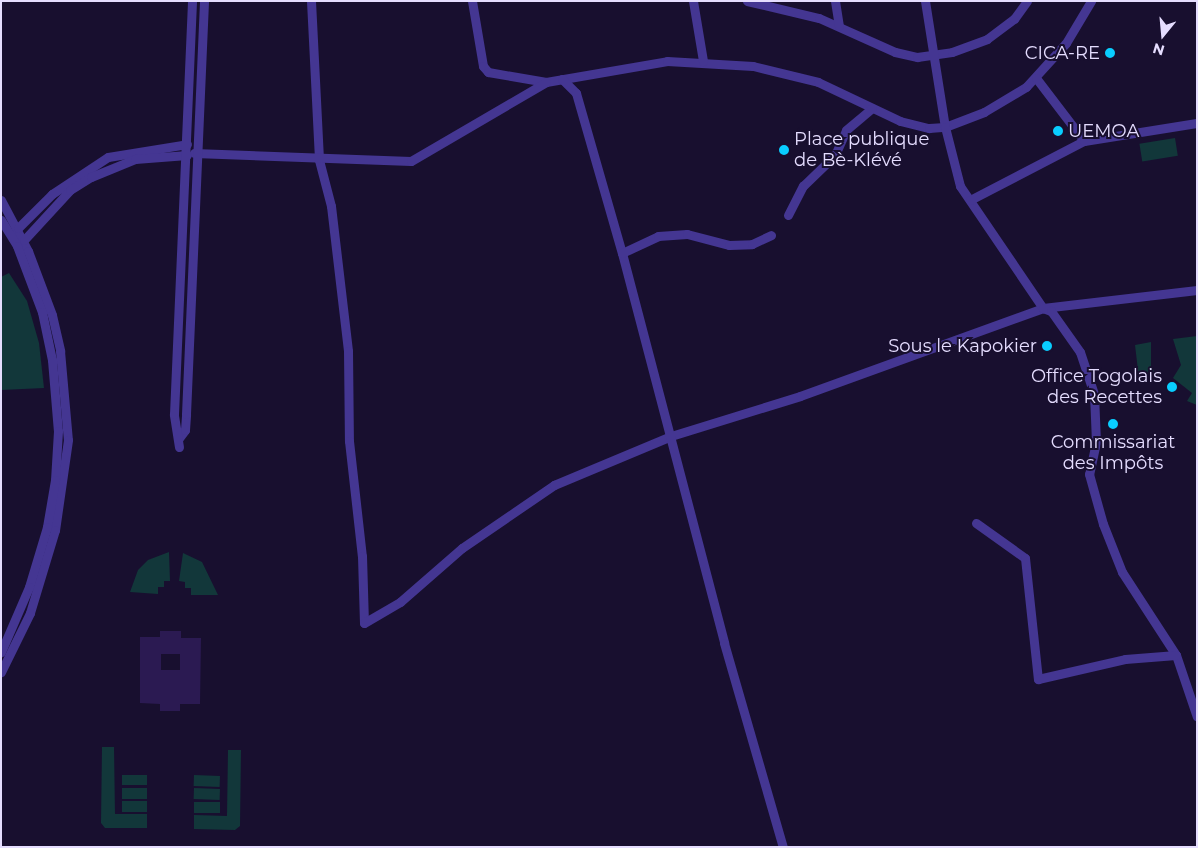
<!DOCTYPE html>
<meta charset="utf-8">
<style>
body{margin:0}
#map{position:relative;width:1198px;height:848px;overflow:hidden;background:#180f2f;font-family:Montserrat,sans-serif}
div>[style]{position:absolute}
.green>*{inset:0;background:#12373a;transform-origin:0 0}
.building>*{inset:0;background:#2b1a52}
.minor>*{height:9px;margin:-4.5px;padding:0 4.5px;transform-origin:4.5px;border-radius:4.5px;background:#443692}
.dots>*{width:14px;height:14px;translate:-50% -50%;box-sizing:border-box;border:2px solid #180f2f;border-radius:50%}
span{translate:-50% -50%;white-space:nowrap;text-align:center;line-height:1.15;-webkit-text-stroke:4px #180f2f;paint-order:stroke}
.poi-label{font-size:18px;color:#e5ddff}
.right{translate:-100% -50%;text-align:right}
.left{translate:0 -50%;text-align:left}
.frame{position:absolute;inset:0;border:2px solid #e5ddff;pointer-events:none}
.north{position:absolute;left:1138px;top:10px;width:50px;height:50px;-webkit-text-stroke:4px #180f2f;paint-order:stroke;rotate:197deg;font-size:14px;font-weight:700;line-height:20px;text-align:center;color:#e5ddff}
.north::after{content:'';display:block;margin:auto;width:18px;height:22px;background:#e5ddff;clip-path:polygon(50% 0,100% 100%,50% 72%,0 100%)}
</style>
<div id="map">
<div class="green">
<i style="left:1175px;top:138px;width:18px;height:36px;rotate:81deg"></i>
<i style="clip-path:polygon(9px 273px,27px 301px,39px 343px,44px 388px,1px 390px,1px 277px)"></i>
<i style="clip-path:polygon(1197px 336px,1197px 405px,1187px 401px,1192px 393px,1173px 378px,1181px 365px,1173px 339px)"></i>
<i style="clip-path:polygon(1151px 342px,1151px 366px,1158px 377px,1139px 379px,1135px 345px)"></i>
<i style="clip-path:polygon(169px 552px,170px 581px,164px 581px,164px 587px,158px 587px,158px 594px,130px 592px,138px 570px,148px 560px)"></i>
<i style="clip-path:polygon(183px 553px,202px 562px,218px 595px,191px 595px,191px 588px,185px 588px,185px 582px,179px 581px)"></i>
<i style="clip-path:polygon(102px 747px,114px 747px,115px 814px,147px 814px,147px 828px,105px 828px,101px 823px)"></i>
<i style="clip-path:polygon(228px 750px,241px 750px,240px 826px,235px 830px,194px 829px,194px 815px,227px 816px)"></i>
<i style="left:122px;top:775px;width:25px;height:10px"></i>
<i style="left:194px;top:775px;width:26px;height:11px;rotate:2deg"></i>
<i style="left:122px;top:788px;width:25px;height:11px"></i>
<i style="left:194px;top:788px;width:26px;height:11px;rotate:2deg"></i>
<i style="left:122px;top:801px;width:25px;height:11px"></i>
<i style="left:194px;top:802px;width:26px;height:11px"></i>
</div>
<div class="building">
<i style="clip-path:polygon(evenodd,160px 631px,181px 631px,181px 638px,201px 638px,200px 704px,180px 704px,180px 711px,160px 711px,160px 704px,140px 703px,140px 637px,160px 637px,160px 631px,161px 654px,180px 654px,180px 670px,161px 670px,161px 654px)"></i>
</div>
<div class="minor">
<i style="left:311px;top:1px;width:159px;rotate:87.1deg"></i>
<i style="left:319px;top:160px;width:48px;rotate:75.4deg"></i>
<i style="left:331px;top:206px;width:146px;rotate:83.3deg"></i>
<i style="left:348px;top:351px;width:90px;rotate:89.4deg"></i>
<i style="left:349px;top:441px;width:116px;rotate:83.6deg"></i>
<i style="left:362px;top:556px;width:67px;rotate:88.3deg"></i>
<i style="left:364px;top:623px;width:42px;rotate:-30.3deg"></i>
<i style="left:400px;top:602px;width:82px;rotate:-41.1deg"></i>
<i style="left:462px;top:548px;width:112px;rotate:-34.4deg"></i>
<i style="left:554px;top:485px;width:127px;rotate:-22.7deg"></i>
<i style="left:671px;top:436px;width:135px;rotate:-17.2deg"></i>
<i style="left:800px;top:396px;width:258px;rotate:-19.9deg"></i>
<i style="left:1043px;top:308px;width:155px;rotate:-6.7deg"></i>
<i style="left:472px;top:1px;width:66px;rotate:80.4deg"></i>
<i style="left:483px;top:66px;width:8px;rotate:50deg"></i>
<i style="left:488px;top:72px;width:59px;rotate:9.8deg"></i>
<i style="left:546px;top:82px;width:123px;rotate:-9.8deg"></i>
<i style="left:667px;top:61px;width:86px;rotate:3.3deg"></i>
<i style="left:753px;top:66px;width:67px;rotate:13.8deg"></i>
<i style="left:818px;top:82px;width:91px;rotate:25.4deg"></i>
<i style="left:900px;top:121px;width:30px;rotate:14deg"></i>
<i style="left:929px;top:128px;width:16px;rotate:-4deg"></i>
<i style="left:945px;top:127px;width:42px;rotate:-21deg"></i>
<i style="left:984px;top:112px;width:49px;rotate:-30.8deg"></i>
<i style="left:1026px;top:87px;width:59px;rotate:-47.7deg"></i>
<i style="left:1066px;top:43px;width:49px;rotate:-59.2deg"></i>
<i style="left:693px;top:1px;width:61px;rotate:80.5deg"></i>
<i style="left:747px;top:1px;width:74px;rotate:13.3deg"></i>
<i style="left:819px;top:18px;width:83px;rotate:24.1deg"></i>
<i style="left:895px;top:52px;width:23px;rotate:13deg"></i>
<i style="left:917px;top:57px;width:35px;rotate:-8deg"></i>
<i style="left:952px;top:52px;width:37px;rotate:-20deg"></i>
<i style="left:987px;top:39px;width:34px;rotate:-37deg"></i>
<i style="left:1014px;top:19px;width:22px;rotate:-54deg"></i>
<i style="left:835px;top:1px;width:25px;rotate:81deg"></i>
<i style="left:925px;top:1px;width:128px;rotate:81deg"></i>
<i style="left:945px;top:127px;width:61px;rotate:75.7deg"></i>
<i style="left:960px;top:186px;width:148px;rotate:55.8deg"></i>
<i style="left:1043px;top:308px;width:9px;rotate:21deg"></i>
<i style="left:1051px;top:311px;width:50px;rotate:54.7deg"></i>
<i style="left:1080px;top:352px;width:44px;rotate:71.6deg"></i>
<i style="left:1094px;top:394px;width:48px;rotate:87.6deg"></i>
<i style="left:1096px;top:442px;width:33px;rotate:102deg"></i>
<i style="left:1089px;top:474px;width:52px;rotate:74.4deg"></i>
<i style="left:1103px;top:524px;width:52px;rotate:68.4deg"></i>
<i style="left:1122px;top:572px;width:99px;rotate:57deg"></i>
<i style="left:1176px;top:655px;width:65px;rotate:71.3deg"></i>
<i style="left:1036px;top:78px;width:79px;rotate:52.7deg"></i>
<i style="left:562px;top:79px;width:20px;rotate:45deg"></i>
<i style="left:576px;top:93px;width:166px;rotate:74deg"></i>
<i style="left:622px;top:253px;width:403px;rotate:75.3deg"></i>
<i style="left:724px;top:643px;width:212px;rotate:73.9deg"></i>
<i style="left:194px;top:153px;width:217px;rotate:2.1deg"></i>
<i style="left:411px;top:161px;width:156px;rotate:-30.3deg"></i>
<i style="left:1px;top:200px;width:58px;rotate:62.1deg"></i>
<i style="left:28px;top:251px;width:68px;rotate:69.4deg"></i>
<i style="left:52px;top:315px;width:37px;rotate:77deg"></i>
<i style="left:60px;top:351px;width:89px;rotate:84.9deg"></i>
<i style="left:68px;top:440px;width:91px;rotate:98.2deg"></i>
<i style="left:55px;top:530px;width:87px;rotate:106.8deg"></i>
<i style="left:30px;top:613px;width:66px;rotate:116.2deg"></i>
<i style="left:970px;top:200px;width:128px;rotate:-27.4deg"></i>
<i style="left:1084px;top:141px;width:114px;rotate:-9.1deg"></i>
<i style="left:788px;top:215px;width:33px;rotate:-63deg"></i>
<i style="left:803px;top:186px;width:45px;rotate:-44.1deg"></i>
<i style="left:835px;top:155px;width:27px;rotate:-66deg"></i>
<i style="left:846px;top:130px;width:34px;rotate:-40deg"></i>
<i style="left:1px;top:220px;width:31px;rotate:58deg"></i>
<i style="left:17px;top:246px;width:71px;rotate:69.3deg"></i>
<i style="left:42px;top:312px;width:49px;rotate:78.2deg"></i>
<i style="left:52px;top:360px;width:71px;rotate:85.2deg"></i>
<i style="left:58px;top:431px;width:49px;rotate:93.5deg"></i>
<i style="left:55px;top:480px;width:48px;rotate:99.7deg"></i>
<i style="left:47px;top:527px;width:63px;rotate:106.7deg"></i>
<i style="left:29px;top:587px;width:71px;rotate:113.3deg"></i>
<i style="left:18px;top:228px;width:48px;rotate:-45deg"></i>
<i style="left:52px;top:194px;width:67px;rotate:-33.5deg"></i>
<i style="left:108px;top:157px;width:80px;rotate:-9.3deg"></i>
<i style="left:24px;top:240px;width:68px;rotate:-47.4deg"></i>
<i style="left:70px;top:190px;width:25px;rotate:-32deg"></i>
<i style="left:91px;top:177px;width:48px;rotate:-22.2deg"></i>
<i style="left:135px;top:159px;width:52px;rotate:-4.4deg"></i>
<i style="left:622px;top:253px;width:40px;rotate:-25deg"></i>
<i style="left:658px;top:236px;width:29px;rotate:-4deg"></i>
<i style="left:687px;top:234px;width:43px;rotate:14.7deg"></i>
<i style="left:729px;top:245px;width:23px;rotate:-2deg"></i>
<i style="left:752px;top:244px;width:21px;rotate:-25deg"></i>
<i style="left:179px;top:438px;width:10px;rotate:-53deg"></i>
<i style="left:185px;top:430px;width:16px;rotate:-86deg"></i>
<i style="left:186px;top:414px;width:413px;rotate:-87.5deg"></i>
<i style="left:179px;top:447px;width:33px;rotate:-99deg"></i>
<i style="left:174px;top:414px;width:413px;rotate:-87.5deg"></i>
<i style="left:976px;top:523px;width:60px;rotate:35.5deg"></i>
<i style="left:1025px;top:558px;width:122px;rotate:83.9deg"></i>
<i style="left:1038px;top:679px;width:89px;rotate:-12.9deg"></i>
<i style="left:1125px;top:659px;width:51px;rotate:-4.5deg"></i>
</div>
<div class="dots">
<i style="left:1110px;top:53px;background:#09cdff"></i>
<i style="left:1058px;top:131px;background:#09cdff"></i>
<i style="left:784px;top:150px;background:#09cdff"></i>
<i style="left:1047px;top:346px;background:#09cdff"></i>
<i style="left:1172px;top:387px;background:#09cdff"></i>
<i style="left:1113px;top:424px;background:#09cdff"></i>
</div>
<div class="poi-label">
<span class="right" style="left:1100px;top:53px">CICA-RE</span>
<span class="left" style="left:1068px;top:131px">UEMOA</span>
<span class="left" style="left:794px;top:150px">Place publique<br>de Bè-Klévé</span>
<span class="right" style="left:1037px;top:346px">Sous le Kapokier</span>
<span class="right" style="left:1162px;top:387px">Office Togolais<br>des Recettes</span>
<span style="left:1113px;top:453px">Commissariat<br>des Impôts</span>
</div>
<div class="frame"></div>
<div class="north">N</div>
</div>
